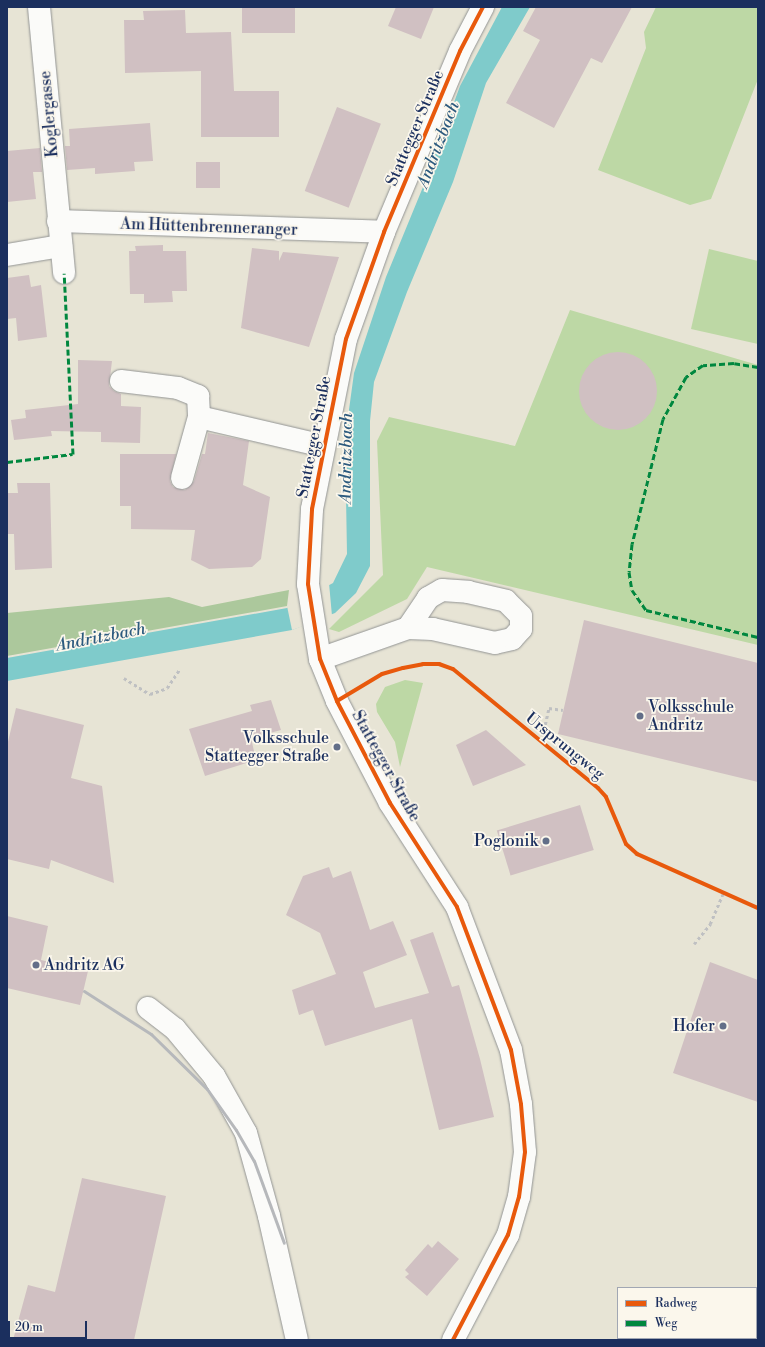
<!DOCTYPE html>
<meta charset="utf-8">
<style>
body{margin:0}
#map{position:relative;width:765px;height:1347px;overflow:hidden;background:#e7e4d5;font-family:"Libre Bodoni",serif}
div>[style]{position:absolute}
.green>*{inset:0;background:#bdd8a5}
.forest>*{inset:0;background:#acc89c}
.water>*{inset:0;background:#7fcbcb}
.pier>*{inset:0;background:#e7e4d5}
.building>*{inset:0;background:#d0c0c2;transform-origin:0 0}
.round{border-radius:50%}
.path>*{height:2.5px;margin-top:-1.25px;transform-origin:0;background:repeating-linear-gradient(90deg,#bfc0c2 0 3px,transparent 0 6px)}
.roads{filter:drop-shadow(0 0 1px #929494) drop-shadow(0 0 1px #929494)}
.minor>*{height:22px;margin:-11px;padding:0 11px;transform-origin:11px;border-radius:11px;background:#fbfbf9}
.rail>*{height:3px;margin:-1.5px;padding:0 1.5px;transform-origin:1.5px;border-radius:1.5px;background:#b6b8bb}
.quiet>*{height:3px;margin-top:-1.5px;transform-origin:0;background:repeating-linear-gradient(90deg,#00873e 0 6px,transparent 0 9px)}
.cycleway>*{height:4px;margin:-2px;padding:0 2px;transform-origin:2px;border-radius:2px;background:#e8590c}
.dots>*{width:11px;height:11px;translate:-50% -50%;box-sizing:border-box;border:2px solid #fbf7ec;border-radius:50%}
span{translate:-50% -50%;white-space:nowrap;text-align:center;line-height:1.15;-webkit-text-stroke:3.5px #fbf7ec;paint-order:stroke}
.street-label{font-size:16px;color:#1b2f5e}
.poi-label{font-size:16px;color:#1b2f5e}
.left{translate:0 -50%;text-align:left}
.right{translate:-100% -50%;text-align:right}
.water-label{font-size:17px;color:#2c5a7e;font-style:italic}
.frame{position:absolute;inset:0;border:8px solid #1b2f5e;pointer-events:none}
.legend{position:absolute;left:617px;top:1287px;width:140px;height:52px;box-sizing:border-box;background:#fbf7ec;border:1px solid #a1a7b3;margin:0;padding:5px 7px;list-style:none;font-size:12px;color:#1b2f5e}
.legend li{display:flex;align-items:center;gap:8px;height:20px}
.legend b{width:20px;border:1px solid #a1a7b3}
.scale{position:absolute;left:8px;top:1321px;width:79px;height:18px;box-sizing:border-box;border:2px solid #1b2f5e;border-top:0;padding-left:5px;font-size:12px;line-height:14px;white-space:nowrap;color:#1b2f5e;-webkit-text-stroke:3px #fbf7ec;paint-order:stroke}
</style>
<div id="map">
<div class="green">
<i style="clip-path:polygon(656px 7px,758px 7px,758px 79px,711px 199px,690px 205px,598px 170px,646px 48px,644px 32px)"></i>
<i style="clip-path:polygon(709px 249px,758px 261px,758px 344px,691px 329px)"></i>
<i style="clip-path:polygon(570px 310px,758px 365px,758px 645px,427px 567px,407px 599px,339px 632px,329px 629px,383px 575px,377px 441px,389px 417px,515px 446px)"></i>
<i style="clip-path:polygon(405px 680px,423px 683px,400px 767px,395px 742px,377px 712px,376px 704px,385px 687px)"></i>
</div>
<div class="forest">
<i style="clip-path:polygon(289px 590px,287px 606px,7px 656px,7px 613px,169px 597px,202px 607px)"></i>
</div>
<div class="water">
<i style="clip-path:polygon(502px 7px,530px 7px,486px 83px,453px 182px,407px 292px,374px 382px,370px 421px,370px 566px,356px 593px,335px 613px,292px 630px,7px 681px,7px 658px,287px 608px,333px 583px,347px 554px,345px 439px,354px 373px,386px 277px,423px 187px,460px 86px)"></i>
</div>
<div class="pier">
<i style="clip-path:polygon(329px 583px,332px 616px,292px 630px,287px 606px)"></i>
</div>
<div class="building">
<i style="left:242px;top:7px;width:53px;height:26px"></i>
<i style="clip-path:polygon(396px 7px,434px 7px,421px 39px,388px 26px)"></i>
<i style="clip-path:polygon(536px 7px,632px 7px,602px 63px,591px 58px,554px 128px,506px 103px,540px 40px,523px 31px)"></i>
<i style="clip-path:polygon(185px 10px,186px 33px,231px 32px,234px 91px,279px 91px,279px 137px,201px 137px,201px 71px,125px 73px,124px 20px,144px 20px,143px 11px)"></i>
<i style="left:337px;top:107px;width:47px;height:90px;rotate:21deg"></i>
<i style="clip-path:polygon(150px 123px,153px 161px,134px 162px,135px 171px,95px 174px,95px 168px,67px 170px,65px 146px,70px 146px,69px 129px)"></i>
<i style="clip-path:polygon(40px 148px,42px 172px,33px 172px,36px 199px,7px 202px,7px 151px)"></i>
<i style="left:196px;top:162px;width:24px;height:26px"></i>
<i style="clip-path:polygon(163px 245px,163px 251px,186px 251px,187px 291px,172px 291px,173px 302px,144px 303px,144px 294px,130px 294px,129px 251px,136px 251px,135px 246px)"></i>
<i style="clip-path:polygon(252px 248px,279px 251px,279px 261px,283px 252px,339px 257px,309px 347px,241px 328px)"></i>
<i style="clip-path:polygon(29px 275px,31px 287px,41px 285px,47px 337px,18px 341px,16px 318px,7px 319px,7px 278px)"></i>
<i class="round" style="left:579px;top:352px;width:78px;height:78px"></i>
<i style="clip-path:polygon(78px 360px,112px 361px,109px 386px,114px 391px,121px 394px,121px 406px,141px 407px,140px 443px,101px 442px,101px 432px,51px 431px,52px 436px,14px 440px,11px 420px,26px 418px,25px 410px,78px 404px)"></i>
<i style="clip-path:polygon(208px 433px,249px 441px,243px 485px,270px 497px,261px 559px,252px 567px,209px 569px,191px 560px,195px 530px,131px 529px,131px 506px,120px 506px,120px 454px,176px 454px,170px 481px,173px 487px,185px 490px,194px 481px,202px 454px,205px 454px)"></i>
<i style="clip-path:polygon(17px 483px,50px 483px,52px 568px,15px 570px,14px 534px,7px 534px,7px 493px,18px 493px)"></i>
<i style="clip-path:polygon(584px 620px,758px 663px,758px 782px,558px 734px)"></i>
<i style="clip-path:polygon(271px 700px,281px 730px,251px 738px,256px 760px,205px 776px,189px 729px,252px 711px,250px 705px)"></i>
<i style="clip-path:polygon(16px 708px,84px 725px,71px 778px,102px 786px,114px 883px,51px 860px,49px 869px,7px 859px,7px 746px)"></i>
<i style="clip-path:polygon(486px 730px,526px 765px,473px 786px,456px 745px)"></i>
<i style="left:580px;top:805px;width:47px;height:87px;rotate:73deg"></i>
<i style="clip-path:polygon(329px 867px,333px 878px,351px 871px,370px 930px,393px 921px,407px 955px,363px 972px,375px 1008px,429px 993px,410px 940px,433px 932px,452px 987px,459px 985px,480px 1059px,494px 1117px,439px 1130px,412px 1019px,325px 1046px,313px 1010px,299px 1015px,292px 990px,336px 974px,320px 933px,286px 915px,303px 876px)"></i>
<i style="clip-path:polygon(7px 916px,48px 926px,41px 960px,88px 971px,80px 1005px,7px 988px)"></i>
<i style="clip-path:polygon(710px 962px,758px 980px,758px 1102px,673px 1073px)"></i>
<i style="clip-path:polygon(82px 1178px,166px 1196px,134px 1340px,13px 1340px,28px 1285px,55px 1292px)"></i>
<i style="clip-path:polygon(438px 1241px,459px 1259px,427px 1296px,405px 1277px,409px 1274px,405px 1270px,428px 1244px,432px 1248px)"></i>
</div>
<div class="path">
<i style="left:124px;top:678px;width:31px;rotate:32deg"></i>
<i style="left:150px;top:694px;width:18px;rotate:-19deg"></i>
<i style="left:167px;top:688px;width:22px;rotate:-56deg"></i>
<i style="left:541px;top:742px;width:35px;rotate:-77deg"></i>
<i style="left:549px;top:708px;width:14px;rotate:8deg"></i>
<i style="left:694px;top:944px;width:26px;rotate:-51deg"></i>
<i style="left:710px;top:924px;width:34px;rotate:-67deg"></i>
</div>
<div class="roads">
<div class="minor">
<i style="left:39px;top:7px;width:267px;rotate:84.6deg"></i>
<i style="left:58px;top:221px;width:326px;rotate:1.9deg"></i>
<i style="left:7px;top:255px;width:55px;rotate:-9.5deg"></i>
<i style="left:121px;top:381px;width:57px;rotate:7deg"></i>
<i style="left:178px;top:388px;width:22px;rotate:22deg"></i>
<i style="left:198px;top:396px;width:21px;rotate:87deg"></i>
<i style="left:199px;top:417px;width:128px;rotate:13.1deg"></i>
<i style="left:182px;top:478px;width:63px;rotate:-74.4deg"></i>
<i style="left:442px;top:590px;width:26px;rotate:4deg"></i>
<i style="left:468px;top:592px;width:39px;rotate:13deg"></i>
<i style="left:506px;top:601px;width:21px;rotate:45deg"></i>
<i style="left:521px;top:616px;width:13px;rotate:90deg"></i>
<i style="left:521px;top:629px;width:13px;rotate:132deg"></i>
<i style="left:512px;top:639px;width:17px;rotate:167deg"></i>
<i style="left:495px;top:643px;width:64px;rotate:-167.3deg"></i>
<i style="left:433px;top:629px;width:25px;rotate:-178deg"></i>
<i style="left:408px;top:628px;width:36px;rotate:-56deg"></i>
<i style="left:428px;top:598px;width:16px;rotate:-30deg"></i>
<i style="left:320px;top:659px;width:93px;rotate:-19.4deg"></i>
<i style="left:148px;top:1008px;width:34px;rotate:38deg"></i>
<i style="left:175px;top:1029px;width:61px;rotate:50.3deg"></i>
<i style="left:214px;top:1076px;width:65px;rotate:60.7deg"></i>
<i style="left:246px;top:1133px;width:86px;rotate:74.5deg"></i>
<i style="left:269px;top:1216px;width:127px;rotate:77.3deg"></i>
<i style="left:453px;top:1340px;width:119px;rotate:-62.4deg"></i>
<i style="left:508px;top:1235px;width:40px;rotate:-74deg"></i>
<i style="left:519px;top:1197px;width:45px;rotate:-82.4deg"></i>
<i style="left:525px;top:1152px;width:48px;rotate:-94.8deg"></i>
<i style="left:521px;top:1104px;width:55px;rotate:-100.5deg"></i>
<i style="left:511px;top:1050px;width:153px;rotate:-110.7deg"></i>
<i style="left:457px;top:907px;width:124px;rotate:-122.8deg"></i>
<i style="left:390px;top:803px;width:115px;rotate:-117.5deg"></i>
<i style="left:337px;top:701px;width:45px;rotate:-112deg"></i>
<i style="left:320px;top:659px;width:76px;rotate:-99.1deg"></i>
<i style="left:308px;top:584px;width:75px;rotate:-86.9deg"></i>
<i style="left:312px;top:509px;width:173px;rotate:-78.7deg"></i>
<i style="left:346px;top:339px;width:114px;rotate:-70.4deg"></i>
<i style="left:384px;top:232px;width:196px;rotate:-67.2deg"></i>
<i style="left:460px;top:51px;width:50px;rotate:-62.4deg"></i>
</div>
</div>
<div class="rail">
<i style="left:84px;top:991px;width:80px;rotate:32.7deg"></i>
<i style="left:151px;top:1034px;width:78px;rotate:44.5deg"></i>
<i style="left:207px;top:1089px;width:50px;rotate:54.7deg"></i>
<i style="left:236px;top:1130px;width:36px;rotate:60deg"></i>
<i style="left:254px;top:1161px;width:87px;rotate:69.9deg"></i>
</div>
<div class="quiet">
<i style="left:758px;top:367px;width:24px;rotate:-171deg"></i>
<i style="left:734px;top:363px;width:31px;rotate:176deg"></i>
<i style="left:703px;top:365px;width:21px;rotate:145deg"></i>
<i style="left:686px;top:377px;width:48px;rotate:118.7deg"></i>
<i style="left:663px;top:419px;width:129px;rotate:103.9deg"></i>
<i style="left:632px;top:544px;width:28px;rotate:96deg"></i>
<i style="left:629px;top:572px;width:18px;rotate:81deg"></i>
<i style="left:632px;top:590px;width:24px;rotate:55deg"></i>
<i style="left:646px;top:610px;width:115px;rotate:13.6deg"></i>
<i style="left:7px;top:462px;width:66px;rotate:-6.9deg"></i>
<i style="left:73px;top:454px;width:181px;rotate:-92.8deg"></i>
</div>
<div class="cycleway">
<i style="left:337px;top:701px;width:52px;rotate:-31deg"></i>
<i style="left:382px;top:674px;width:22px;rotate:-16deg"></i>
<i style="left:403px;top:668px;width:20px;rotate:-11deg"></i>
<i style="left:423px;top:664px;width:16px"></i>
<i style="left:439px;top:664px;width:15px;rotate:20deg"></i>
<i style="left:453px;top:669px;width:188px;rotate:39.4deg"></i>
<i style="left:598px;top:788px;width:12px;rotate:48deg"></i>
<i style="left:606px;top:797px;width:51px;rotate:66.9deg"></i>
<i style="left:626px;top:844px;width:15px;rotate:42deg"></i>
<i style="left:637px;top:854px;width:133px;rotate:24.1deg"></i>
<i style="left:453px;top:1340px;width:119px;rotate:-62.4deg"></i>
<i style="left:508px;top:1235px;width:40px;rotate:-74deg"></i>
<i style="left:519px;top:1197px;width:45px;rotate:-82.4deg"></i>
<i style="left:525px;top:1152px;width:48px;rotate:-94.8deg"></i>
<i style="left:521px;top:1104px;width:55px;rotate:-100.5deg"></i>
<i style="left:511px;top:1050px;width:153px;rotate:-110.7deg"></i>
<i style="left:457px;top:907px;width:124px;rotate:-122.8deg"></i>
<i style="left:390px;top:803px;width:115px;rotate:-117.5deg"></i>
<i style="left:337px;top:701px;width:45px;rotate:-112deg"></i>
<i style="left:320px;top:659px;width:76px;rotate:-99.1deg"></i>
<i style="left:308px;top:584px;width:75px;rotate:-86.9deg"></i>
<i style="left:312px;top:509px;width:173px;rotate:-78.7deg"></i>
<i style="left:346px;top:339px;width:114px;rotate:-70.4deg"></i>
<i style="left:384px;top:232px;width:196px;rotate:-67.2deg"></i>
<i style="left:460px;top:51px;width:50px;rotate:-62.4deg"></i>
</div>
<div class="dots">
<i style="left:640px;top:716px;background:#626e88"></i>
<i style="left:337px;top:747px;background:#626e88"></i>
<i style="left:546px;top:841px;background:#626e88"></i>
<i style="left:36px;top:965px;background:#626e88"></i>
<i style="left:723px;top:1026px;background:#626e88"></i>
</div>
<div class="street-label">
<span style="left:49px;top:114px;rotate:-95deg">Koglergasse</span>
<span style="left:415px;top:128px;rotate:-67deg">Stattegger Straße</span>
<span style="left:209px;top:227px;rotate:2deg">Am Hüttenbrenneranger</span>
<span style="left:314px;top:437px;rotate:-79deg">Stattegger Straße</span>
<span style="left:565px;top:746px;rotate:39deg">Ursprungweg</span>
<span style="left:386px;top:766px;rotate:61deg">Stattegger Straße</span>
</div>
<div class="poi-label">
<span class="left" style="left:648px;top:716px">Volksschule<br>Andritz</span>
<span class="right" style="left:329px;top:747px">Volksschule<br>Stattegger Straße</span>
<span class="right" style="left:538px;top:841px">Poglonik</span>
<span class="left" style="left:44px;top:965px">Andritz AG</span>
<span class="right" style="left:715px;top:1026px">Hofer</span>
</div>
<div class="water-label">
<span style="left:439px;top:145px;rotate:-69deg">Andritzbach</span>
<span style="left:347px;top:458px;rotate:-89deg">Andritzbach</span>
<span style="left:101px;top:638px;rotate:-11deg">Andritzbach</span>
</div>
<div class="frame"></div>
<ul class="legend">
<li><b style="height:5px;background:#e8590c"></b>Radweg</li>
<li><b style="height:5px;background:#00873e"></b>Weg</li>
</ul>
<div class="scale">20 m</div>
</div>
